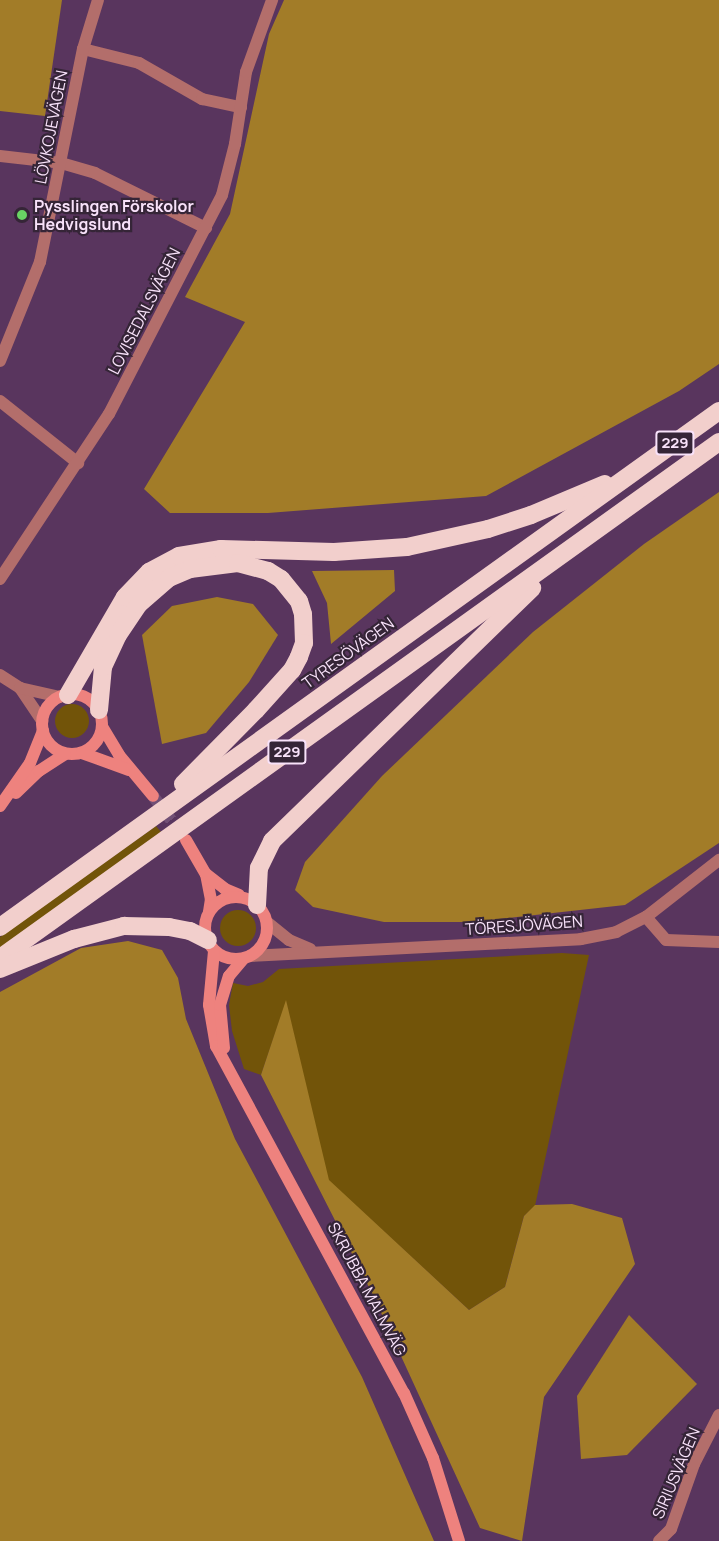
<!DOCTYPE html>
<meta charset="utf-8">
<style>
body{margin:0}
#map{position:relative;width:719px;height:1541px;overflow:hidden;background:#59355e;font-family:Manrope,sans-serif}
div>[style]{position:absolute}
.green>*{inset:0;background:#725409}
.round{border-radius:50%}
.forest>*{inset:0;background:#a27c28}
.secondary-tunnel>*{height:12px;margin-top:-6px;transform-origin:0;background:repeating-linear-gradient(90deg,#714f75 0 12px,transparent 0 18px)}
.street>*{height:12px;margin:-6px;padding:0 6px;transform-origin:6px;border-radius:6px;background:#b36e6b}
.secondary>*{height:12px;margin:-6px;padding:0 6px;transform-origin:6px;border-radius:6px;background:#ee827e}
.secondary>.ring{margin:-6px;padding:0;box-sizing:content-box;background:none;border:12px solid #ee827e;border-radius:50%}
.highway>*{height:18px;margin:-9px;padding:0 9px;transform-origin:9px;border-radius:9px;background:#f2cfcc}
.dots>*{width:16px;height:16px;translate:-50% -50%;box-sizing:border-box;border:3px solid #352537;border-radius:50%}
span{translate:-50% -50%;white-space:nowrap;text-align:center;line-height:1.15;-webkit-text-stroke:4.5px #352537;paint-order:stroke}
.shield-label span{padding:2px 4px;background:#352537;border:2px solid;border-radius:4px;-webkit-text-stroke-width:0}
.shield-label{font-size:15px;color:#f8e2fa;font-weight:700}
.street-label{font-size:16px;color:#f8e2fa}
.poi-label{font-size:16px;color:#f8e2fa;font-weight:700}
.left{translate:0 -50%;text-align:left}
</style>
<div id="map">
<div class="green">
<i class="round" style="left:55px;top:704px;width:34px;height:34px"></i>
<i style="clip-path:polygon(156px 826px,161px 832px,0 948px,0 937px)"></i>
<i class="round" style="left:220px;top:910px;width:36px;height:36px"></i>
<i style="clip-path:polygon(562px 953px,589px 955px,535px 1206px,524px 1216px,505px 1287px,469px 1310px,328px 1180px,286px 1002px,261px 1075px,244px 1069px,232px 1031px,229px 1005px,233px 983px,248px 986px,263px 982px,279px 969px)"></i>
</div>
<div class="forest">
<i style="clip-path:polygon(0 0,62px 0,45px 116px,0 111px)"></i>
<i style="clip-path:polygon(284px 0,719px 0,719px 364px,679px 391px,486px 496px,268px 513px,170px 513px,144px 489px,245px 322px,185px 297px,230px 214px,269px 34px)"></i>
<i style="clip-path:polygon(719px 492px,719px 843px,625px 905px,471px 922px,384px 922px,313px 907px,295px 890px,305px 862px,382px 776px,533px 632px,644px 544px)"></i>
<i style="clip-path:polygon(394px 570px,395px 591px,331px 644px,327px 603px,312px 571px)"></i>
<i style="clip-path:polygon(217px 597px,253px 604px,278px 635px,249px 682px,206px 733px,162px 744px,142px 635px,172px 606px)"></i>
<i style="clip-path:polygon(128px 941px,162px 950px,178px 978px,186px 1019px,235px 1139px,362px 1377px,434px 1541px,0 1541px,0 992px,81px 948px)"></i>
<i style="clip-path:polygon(286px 1000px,329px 1180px,469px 1310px,505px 1287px,524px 1216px,535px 1205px,572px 1204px,622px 1218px,635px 1264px,544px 1397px,522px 1541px,480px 1528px,372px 1293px,261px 1075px)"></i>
<i style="clip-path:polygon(629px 1315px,697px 1384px,627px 1455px,581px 1459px,577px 1396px)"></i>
</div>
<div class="secondary-tunnel">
<i style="left:153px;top:796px;width:50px;rotate:53.1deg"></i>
</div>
<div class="street">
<i style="left:83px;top:49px;width:58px;rotate:14deg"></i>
<i style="left:139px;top:63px;width:73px;rotate:29.7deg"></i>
<i style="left:202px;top:99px;width:40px;rotate:12deg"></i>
<i style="left:0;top:156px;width:61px;rotate:6.5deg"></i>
<i style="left:61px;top:163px;width:35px;rotate:16deg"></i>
<i style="left:95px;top:173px;width:124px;rotate:26.4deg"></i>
<i style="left:0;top:361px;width:107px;rotate:-68deg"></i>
<i style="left:40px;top:262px;width:217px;rotate:-78.6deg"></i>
<i style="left:83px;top:49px;width:51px;rotate:-73deg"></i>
<i style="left:0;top:401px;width:100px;rotate:38.5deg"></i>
<i style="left:0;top:579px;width:198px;rotate:-56.6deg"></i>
<i style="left:109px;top:414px;width:246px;rotate:-62.7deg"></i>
<i style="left:222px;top:195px;width:53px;rotate:-75.7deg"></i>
<i style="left:235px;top:144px;width:73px;rotate:-81.3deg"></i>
<i style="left:246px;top:72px;width:77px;rotate:-70.1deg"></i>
<i style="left:0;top:675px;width:24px;rotate:33deg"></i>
<i style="left:20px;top:688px;width:40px;rotate:56deg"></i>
<i style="left:20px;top:688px;width:41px;rotate:12.7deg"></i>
<i style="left:646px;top:917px;width:93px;rotate:-38deg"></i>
<i style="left:268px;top:923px;width:27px;rotate:39deg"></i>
<i style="left:289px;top:940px;width:23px;rotate:23deg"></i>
<i style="left:250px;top:956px;width:331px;rotate:-2.9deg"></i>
<i style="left:581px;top:939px;width:36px;rotate:-11deg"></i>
<i style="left:616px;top:932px;width:34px;rotate:-27deg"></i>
<i style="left:646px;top:917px;width:30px;rotate:49deg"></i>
<i style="left:666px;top:940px;width:53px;rotate:2.2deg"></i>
<i style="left:659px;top:1541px;width:17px;rotate:-45deg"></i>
<i style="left:671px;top:1529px;width:69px;rotate:-70.5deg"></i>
<i style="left:694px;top:1464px;width:55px;rotate:-63deg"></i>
</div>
<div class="secondary">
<i class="ring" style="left:42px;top:694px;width:48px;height:48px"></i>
<i style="left:103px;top:728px;width:31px;rotate:59deg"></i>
<i style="left:119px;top:755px;width:53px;rotate:50.3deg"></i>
<i style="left:82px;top:753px;width:50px;rotate:19.9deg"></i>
<i style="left:16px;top:793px;width:32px;rotate:-44deg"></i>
<i style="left:39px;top:771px;width:31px;rotate:-33deg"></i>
<i style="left:0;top:806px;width:52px;rotate:-55.1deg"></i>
<i style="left:30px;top:763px;width:35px;rotate:-68deg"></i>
<i style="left:186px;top:840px;width:39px;rotate:60deg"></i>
<i style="left:206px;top:874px;width:25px;rotate:79deg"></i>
<i style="left:211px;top:899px;width:13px;rotate:99deg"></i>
<i style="left:206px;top:874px;width:24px;rotate:38deg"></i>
<i style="left:225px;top:889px;width:15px;rotate:23deg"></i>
<i class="ring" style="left:205px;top:897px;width:50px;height:50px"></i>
<i style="left:214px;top:951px;width:54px;rotate:95.3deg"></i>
<i style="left:209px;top:1005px;width:42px;rotate:80.3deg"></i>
<i style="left:216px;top:1046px;width:395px;rotate:61.6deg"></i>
<i style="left:404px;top:1393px;width:71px;rotate:66deg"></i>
<i style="left:433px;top:1458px;width:87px;rotate:72.6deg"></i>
<i style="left:224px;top:1048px;width:43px;rotate:-95.3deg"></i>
<i style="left:220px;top:1005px;width:30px;rotate:-73deg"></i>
<i style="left:229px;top:976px;width:23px;rotate:-50deg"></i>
</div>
<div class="highway">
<i style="left:68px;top:695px;width:113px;rotate:-59.8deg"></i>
<i style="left:125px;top:597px;width:35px;rotate:-46deg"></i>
<i style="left:149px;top:572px;width:34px;rotate:-28deg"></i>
<i style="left:179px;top:556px;width:43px;rotate:-9.5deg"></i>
<i style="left:221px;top:549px;width:113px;rotate:1.5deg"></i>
<i style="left:334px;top:552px;width:73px;rotate:-3.9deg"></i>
<i style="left:407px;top:547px;width:83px;rotate:-12.5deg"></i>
<i style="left:488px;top:529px;width:45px;rotate:-18deg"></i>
<i style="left:531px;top:515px;width:80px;rotate:-22.7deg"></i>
<i style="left:99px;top:710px;width:43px;rotate:-84.7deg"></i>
<i style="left:103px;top:667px;width:35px;rotate:-65deg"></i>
<i style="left:118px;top:635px;width:37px;rotate:-56deg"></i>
<i style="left:139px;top:604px;width:40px;rotate:-41deg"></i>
<i style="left:169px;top:578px;width:23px;rotate:-23deg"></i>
<i style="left:190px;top:569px;width:48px;rotate:-7.1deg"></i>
<i style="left:238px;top:563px;width:31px;rotate:15deg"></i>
<i style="left:268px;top:571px;width:15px;rotate:32deg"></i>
<i style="left:281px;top:579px;width:28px;rotate:51deg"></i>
<i style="left:299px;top:601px;width:14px;rotate:73deg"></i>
<i style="left:303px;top:614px;width:29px;rotate:88deg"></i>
<i style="left:304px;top:643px;width:15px;rotate:110deg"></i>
<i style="left:299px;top:657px;width:15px;rotate:118deg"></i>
<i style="left:292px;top:670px;width:54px;rotate:132deg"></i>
<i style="left:256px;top:710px;width:104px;rotate:134.6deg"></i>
<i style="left:257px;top:905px;width:37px;rotate:-87deg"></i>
<i style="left:259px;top:868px;width:30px;rotate:-64deg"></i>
<i style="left:272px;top:841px;width:363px;rotate:-44.2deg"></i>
<i style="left:0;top:927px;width:885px;rotate:-35.67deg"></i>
<i style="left:0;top:958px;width:885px;rotate:-35.67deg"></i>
<i style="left:0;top:969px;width:80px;rotate:-22.1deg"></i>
<i style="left:74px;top:939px;width:52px;rotate:-14.6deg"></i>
<i style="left:124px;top:926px;width:45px;rotate:1.3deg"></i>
<i style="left:169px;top:927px;width:21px;rotate:11deg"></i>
<i style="left:190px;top:931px;width:20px;rotate:27deg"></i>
</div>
<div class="dots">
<i style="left:22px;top:215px;background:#69d464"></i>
</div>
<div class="shield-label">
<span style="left:675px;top:443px">229</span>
<span style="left:287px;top:752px">229</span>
</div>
<div class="street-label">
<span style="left:51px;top:127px;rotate:-79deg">LÖVKOJEVÄGEN</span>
<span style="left:144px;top:311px;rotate:-63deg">LOVISEDALSVÄGEN</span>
<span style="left:348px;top:653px;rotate:-36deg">TYRESÖVÄGEN</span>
<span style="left:524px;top:925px;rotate:-4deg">TÖRESJÖVÄGEN</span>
<span style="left:367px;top:1289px;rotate:62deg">SKRUBBA MALMVÄG</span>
<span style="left:676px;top:1473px;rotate:-67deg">SIRIUSVÄGEN</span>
</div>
<div class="poi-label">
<span class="left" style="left:34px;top:215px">Pysslingen Förskolor<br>Hedvigslund</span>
</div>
</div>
